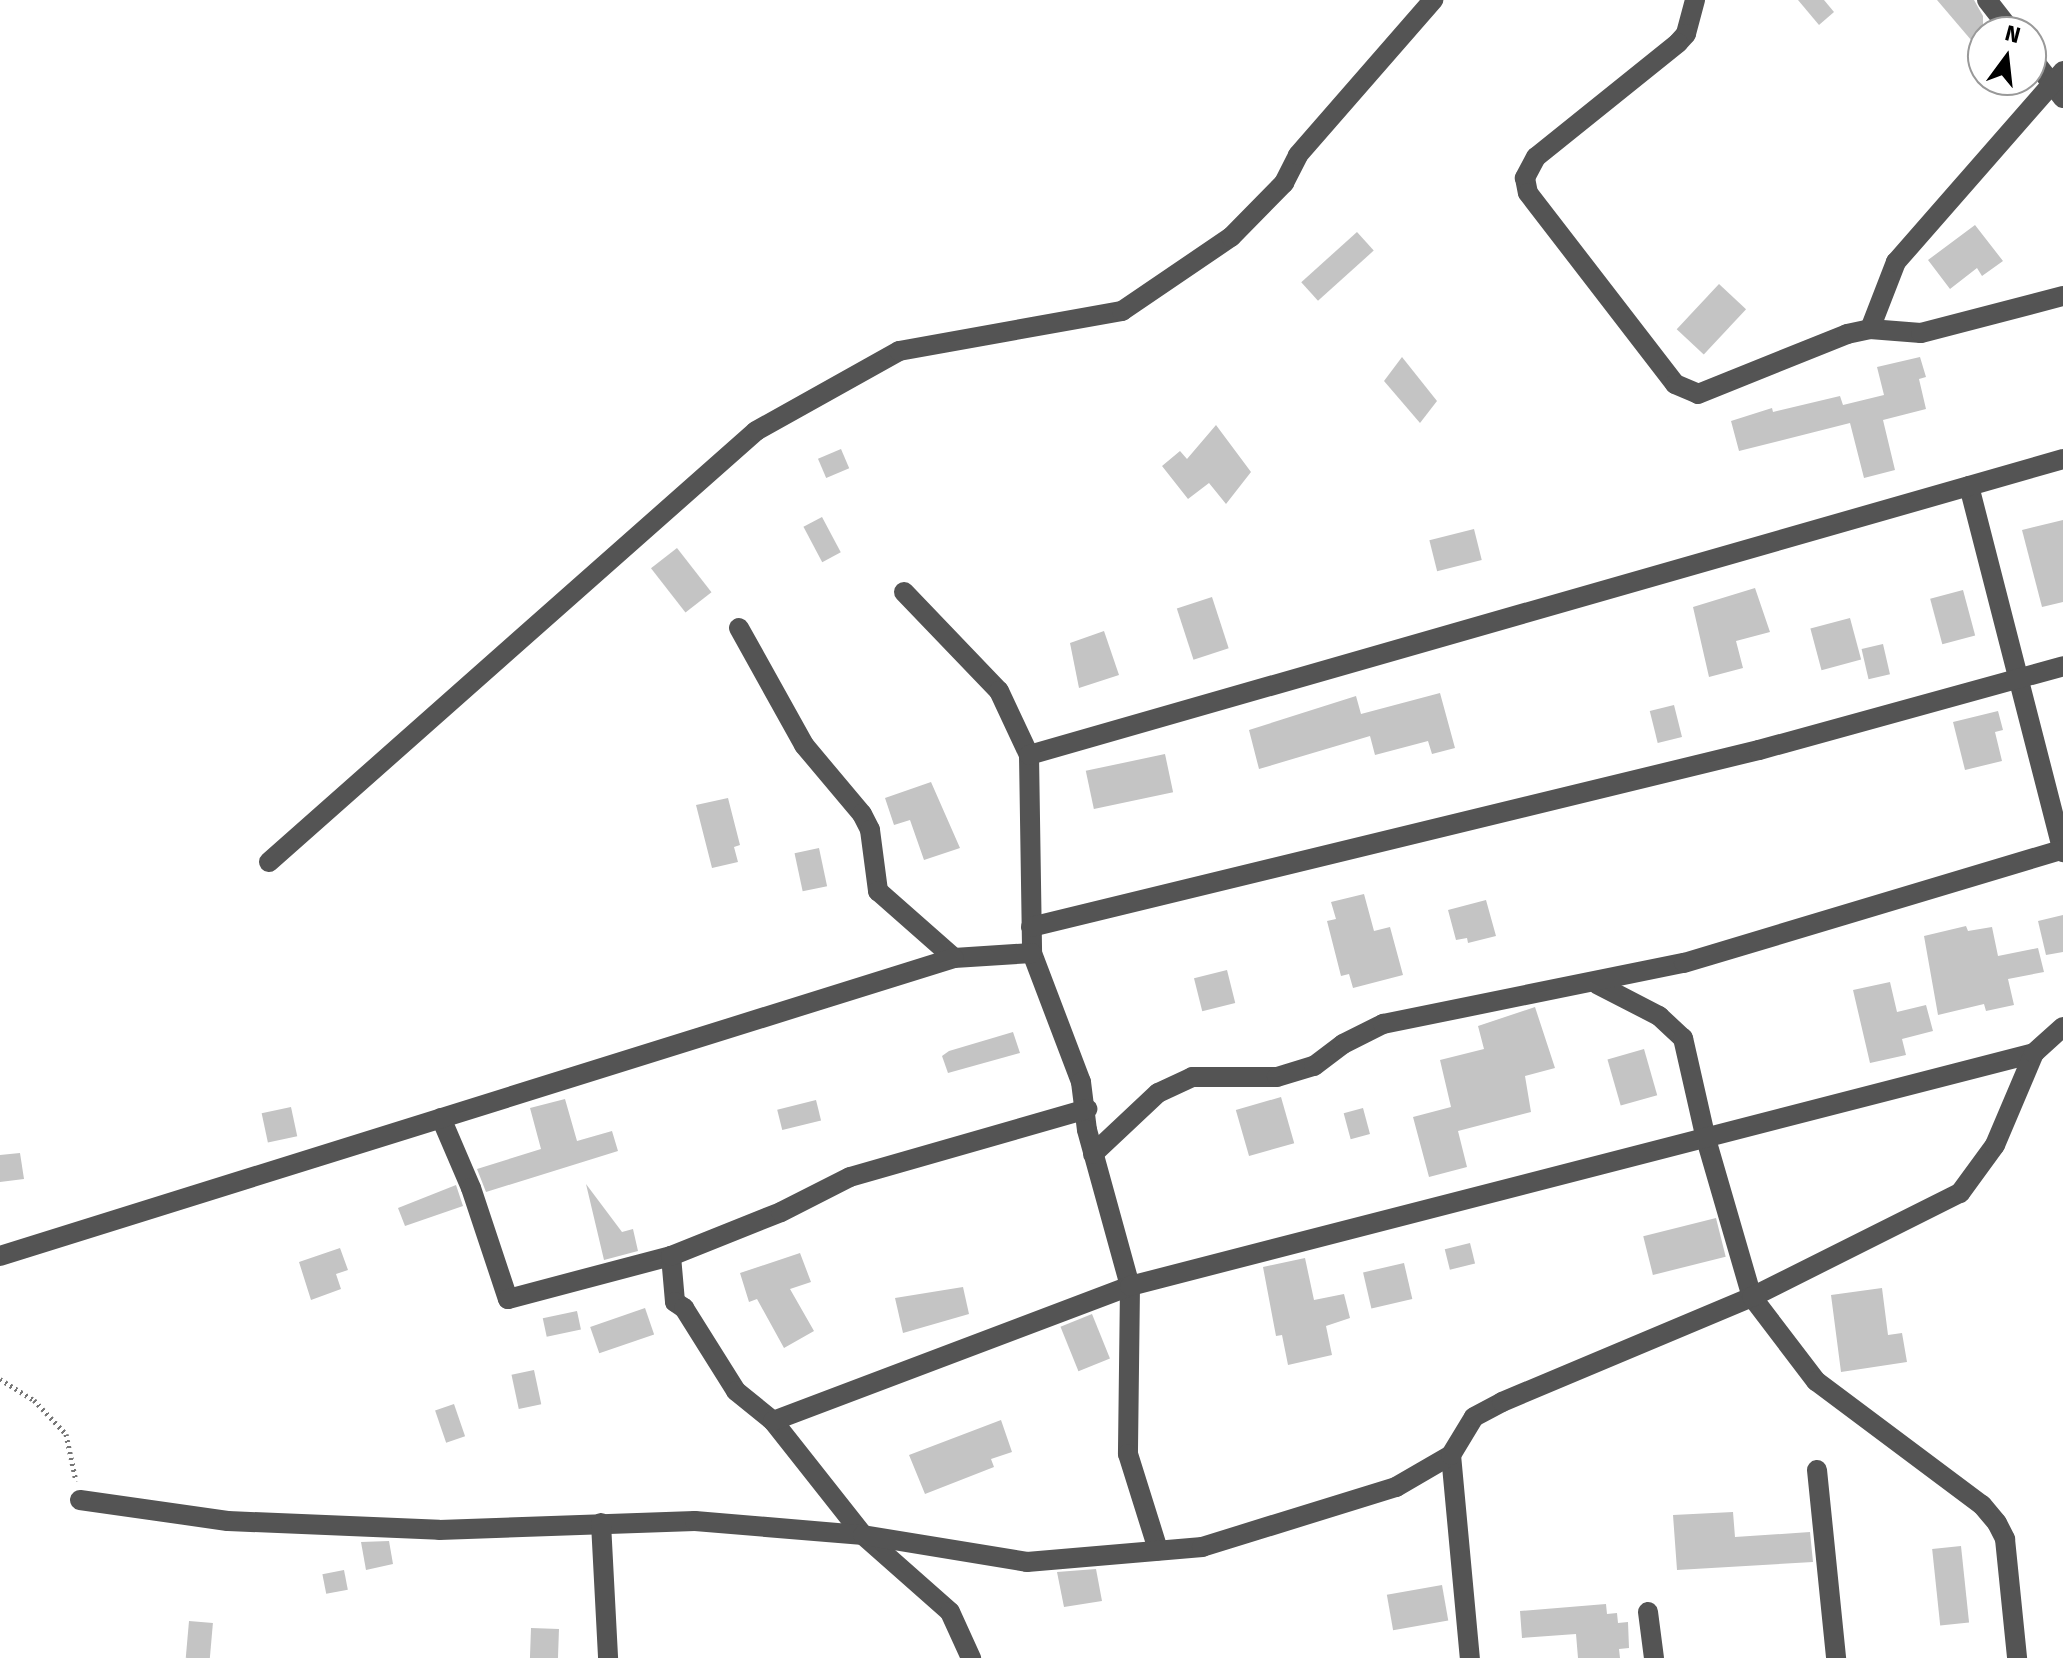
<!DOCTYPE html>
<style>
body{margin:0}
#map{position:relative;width:2063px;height:1658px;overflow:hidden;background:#fff;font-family:"Fira Sans",sans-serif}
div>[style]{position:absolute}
.building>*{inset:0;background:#c4c4c4;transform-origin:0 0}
.path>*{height:5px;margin-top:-2.5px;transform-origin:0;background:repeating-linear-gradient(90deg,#767676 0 2px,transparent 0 6px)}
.minor>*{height:20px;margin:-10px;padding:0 10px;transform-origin:10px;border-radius:10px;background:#545454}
span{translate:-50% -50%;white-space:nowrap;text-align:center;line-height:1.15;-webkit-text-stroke:7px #fff;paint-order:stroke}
.north{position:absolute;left:1967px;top:16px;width:80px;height:80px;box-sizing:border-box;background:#fff;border:2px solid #999;border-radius:50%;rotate:15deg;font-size:22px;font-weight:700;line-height:32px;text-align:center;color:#000}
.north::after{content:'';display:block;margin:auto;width:28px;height:36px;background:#000;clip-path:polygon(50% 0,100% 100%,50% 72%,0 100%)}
</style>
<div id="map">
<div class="building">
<i style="clip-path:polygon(1798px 0,1824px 0,1834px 12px,1819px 25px)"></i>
<i style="clip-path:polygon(1937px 0,1974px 0,1983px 16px,1983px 54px)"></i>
<i style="clip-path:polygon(1975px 225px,2003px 261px,1982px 276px,1977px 268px,1950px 289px,1928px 260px)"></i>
<i style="left:1357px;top:232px;width:25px;height:75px;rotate:48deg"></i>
<i style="left:1719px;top:284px;width:37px;height:62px;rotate:43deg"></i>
<i style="clip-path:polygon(1402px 357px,1437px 401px,1420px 423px,1384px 381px)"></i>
<i style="clip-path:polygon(1920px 357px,1926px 377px,1919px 379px,1926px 409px,1883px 420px,1895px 470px,1864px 478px,1850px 423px,1739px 451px,1731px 421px,1772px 408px,1773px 412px,1840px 396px,1843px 405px,1884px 395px,1877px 367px)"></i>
<i style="clip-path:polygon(1216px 425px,1251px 472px,1226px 504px,1209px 483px,1188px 499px,1162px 466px,1180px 451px,1187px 459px)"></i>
<i style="left:841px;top:449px;width:21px;height:25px;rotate:67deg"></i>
<i style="left:822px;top:517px;width:40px;height:21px;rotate:62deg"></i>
<i style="clip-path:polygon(2063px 520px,2063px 602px,2042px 607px,2022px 530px)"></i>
<i style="left:1474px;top:529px;width:32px;height:46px;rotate:76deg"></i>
<i style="left:677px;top:548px;width:56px;height:33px;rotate:52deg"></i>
<i style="clip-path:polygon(1755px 588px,1770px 632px,1736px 641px,1743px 668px,1709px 677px,1693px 607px)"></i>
<i style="left:1963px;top:590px;width:47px;height:34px;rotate:75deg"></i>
<i style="left:1212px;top:597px;width:54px;height:37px;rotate:72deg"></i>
<i style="left:1850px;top:618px;width:43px;height:41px;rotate:75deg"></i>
<i style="clip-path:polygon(1104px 631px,1119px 675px,1079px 688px,1070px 643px)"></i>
<i style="left:1883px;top:644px;width:31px;height:22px;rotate:77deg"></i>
<i style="clip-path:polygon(1440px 693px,1455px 748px,1432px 754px,1428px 741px,1375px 755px,1370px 736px,1259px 769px,1249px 730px,1356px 696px,1361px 714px)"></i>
<i style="left:1674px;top:705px;width:33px;height:25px;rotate:76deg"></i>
<i style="clip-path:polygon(1998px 711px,2003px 730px,1995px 732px,2002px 761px,1965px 770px,1953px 722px)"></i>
<i style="left:1165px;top:754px;width:39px;height:81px;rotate:78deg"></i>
<i style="clip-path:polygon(931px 782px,960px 848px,924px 860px,910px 820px,894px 825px,885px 798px)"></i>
<i style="clip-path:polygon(728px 798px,740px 845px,734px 847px,738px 862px,712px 868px,696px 805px)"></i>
<i style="left:819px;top:848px;width:39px;height:25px;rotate:78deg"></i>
<i style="clip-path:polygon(1364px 894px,1374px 931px,1390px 927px,1403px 975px,1353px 988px,1349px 974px,1341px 976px,1327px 921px,1336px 919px,1331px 902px)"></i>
<i style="clip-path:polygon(1486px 900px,1496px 936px,1468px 943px,1467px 938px,1456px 940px,1448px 910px)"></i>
<i style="clip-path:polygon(2063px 915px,2063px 952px,2046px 955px,2038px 921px)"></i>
<i style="clip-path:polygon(1966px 926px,1968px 931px,1992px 927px,1998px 956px,2038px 948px,2044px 972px,2008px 979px,2014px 1005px,1986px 1011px,1984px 1004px,1938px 1015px,1924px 936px)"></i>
<i style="left:1227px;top:970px;width:34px;height:34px;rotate:76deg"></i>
<i style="clip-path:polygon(1890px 982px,1897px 1012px,1926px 1005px,1933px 1031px,1902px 1039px,1906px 1055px,1870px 1063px,1853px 990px)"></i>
<i style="clip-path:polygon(1535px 1007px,1555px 1068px,1525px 1076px,1531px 1112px,1458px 1131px,1467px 1167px,1429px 1177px,1413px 1117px,1451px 1107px,1440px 1060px,1484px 1049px,1478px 1026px)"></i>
<i style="clip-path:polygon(1013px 1032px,1020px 1053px,948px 1073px,942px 1056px,949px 1051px)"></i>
<i style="left:1644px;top:1049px;width:48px;height:38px;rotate:74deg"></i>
<i style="left:1281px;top:1097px;width:48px;height:47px;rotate:74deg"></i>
<i style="clip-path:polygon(565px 1099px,577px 1141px,612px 1131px,618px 1151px,486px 1192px,477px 1169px,541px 1149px,530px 1108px)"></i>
<i style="left:816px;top:1100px;width:21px;height:40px;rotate:76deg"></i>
<i style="left:291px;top:1107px;width:30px;height:30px;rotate:78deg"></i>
<i style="left:1363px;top:1108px;width:27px;height:20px;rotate:75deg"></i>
<i style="clip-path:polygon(20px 1153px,24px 1179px,0 1182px,0 1155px)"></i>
<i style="clip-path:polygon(586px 1184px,622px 1232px,633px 1229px,638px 1251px,604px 1260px)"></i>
<i style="clip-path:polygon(456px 1185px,463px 1206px,405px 1226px,398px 1208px)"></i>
<i style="left:1716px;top:1218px;width:40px;height:75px;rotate:76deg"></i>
<i style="left:1470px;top:1243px;width:21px;height:26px;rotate:76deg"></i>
<i style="clip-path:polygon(340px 1248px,348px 1270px,336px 1274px,341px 1289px,311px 1300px,299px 1262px)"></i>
<i style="clip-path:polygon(800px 1253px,811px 1282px,790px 1289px,814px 1331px,784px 1348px,757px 1299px,749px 1302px,740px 1273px)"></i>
<i style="clip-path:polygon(1305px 1258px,1314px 1300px,1344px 1294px,1350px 1318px,1326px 1326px,1332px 1355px,1288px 1365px,1282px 1335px,1276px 1336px,1263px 1267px)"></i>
<i style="left:1404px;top:1263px;width:37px;height:42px;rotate:77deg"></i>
<i style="clip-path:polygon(963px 1287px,969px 1314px,903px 1333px,895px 1298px)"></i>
<i style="clip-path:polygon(1882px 1288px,1888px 1335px,1902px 1333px,1907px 1362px,1841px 1372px,1831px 1295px)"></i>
<i style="left:645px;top:1308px;width:28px;height:58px;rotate:71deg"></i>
<i style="left:577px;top:1311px;width:19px;height:35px;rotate:78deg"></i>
<i style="left:1092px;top:1314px;width:48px;height:34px;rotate:68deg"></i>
<i style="left:534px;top:1370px;width:35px;height:23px;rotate:78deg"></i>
<i style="left:454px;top:1404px;width:34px;height:20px;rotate:71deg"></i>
<i style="clip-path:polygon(1001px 1420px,1012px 1452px,991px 1459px,994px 1467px,925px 1494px,909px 1455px)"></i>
<i style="clip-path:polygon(1733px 1512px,1735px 1537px,1810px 1532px,1813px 1562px,1677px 1570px,1673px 1515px)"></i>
<i style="clip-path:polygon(389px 1541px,393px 1564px,366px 1570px,361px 1542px)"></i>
<i style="left:1961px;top:1546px;width:77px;height:29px;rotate:84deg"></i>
<i style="clip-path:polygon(1096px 1569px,1102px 1601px,1064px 1607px,1057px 1572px)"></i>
<i style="left:344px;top:1570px;width:20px;height:22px;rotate:79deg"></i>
<i style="left:1442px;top:1585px;width:36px;height:56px;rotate:80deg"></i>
<i style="clip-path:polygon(1606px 1604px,1607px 1614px,1617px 1613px,1618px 1623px,1628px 1622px,1629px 1648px,1619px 1649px,1620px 1658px,1578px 1658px,1576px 1634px,1522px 1638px,1520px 1611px)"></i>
<i style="left:189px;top:1621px;width:24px;height:37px;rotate:5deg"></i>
<i style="left:531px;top:1628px;width:28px;height:30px;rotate:2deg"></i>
</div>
<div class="path">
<i style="left:0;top:1379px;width:40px;rotate:32deg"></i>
<i style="left:34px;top:1400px;width:47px;rotate:46.7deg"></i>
<i style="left:66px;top:1434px;width:48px;rotate:78deg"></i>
</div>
<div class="minor">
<i style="left:1695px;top:0;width:35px;rotate:105deg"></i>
<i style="left:1686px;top:34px;width:12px;rotate:132deg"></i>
<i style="left:1678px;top:43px;width:182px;rotate:141.2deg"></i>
<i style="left:1536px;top:157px;width:24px;rotate:118deg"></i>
<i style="left:1525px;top:178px;width:15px;rotate:79deg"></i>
<i style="left:1528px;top:193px;width:241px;rotate:52.4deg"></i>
<i style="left:1675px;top:384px;width:25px;rotate:23deg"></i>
<i style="left:1698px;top:394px;width:161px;rotate:-21.9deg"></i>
<i style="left:1847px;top:334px;width:24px;rotate:-12deg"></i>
<i style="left:1870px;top:329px;width:51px;rotate:4.5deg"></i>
<i style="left:1921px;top:333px;width:147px;rotate:-14.6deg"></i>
<i style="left:1987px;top:0;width:41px;rotate:52deg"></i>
<i style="left:2031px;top:57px;width:52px;rotate:52deg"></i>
<i style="left:1870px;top:329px;width:72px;rotate:-68.8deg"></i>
<i style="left:1896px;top:262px;width:254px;rotate:-48.8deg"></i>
<i style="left:1969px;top:486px;width:378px;rotate:75.6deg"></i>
<i style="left:904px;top:592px;width:137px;rotate:46.2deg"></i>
<i style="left:999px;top:691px;width:71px;rotate:64.9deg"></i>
<i style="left:1029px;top:755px;width:198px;rotate:89.1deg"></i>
<i style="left:1032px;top:953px;width:138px;rotate:69.2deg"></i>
<i style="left:1081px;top:1082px;width:48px;rotate:82.9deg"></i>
<i style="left:1087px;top:1130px;width:162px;rotate:74.6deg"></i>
<i style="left:1130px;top:1286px;width:168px;rotate:90.7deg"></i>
<i style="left:1128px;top:1454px;width:101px;rotate:72.6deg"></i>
<i style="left:739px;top:628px;width:134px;rotate:60.9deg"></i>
<i style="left:804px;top:745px;width:90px;rotate:50deg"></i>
<i style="left:862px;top:814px;width:18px;rotate:63deg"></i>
<i style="left:870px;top:830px;width:62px;rotate:82.5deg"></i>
<i style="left:878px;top:891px;width:101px;rotate:41.4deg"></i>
<i style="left:954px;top:958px;width:78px;rotate:-3.7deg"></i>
<i style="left:1029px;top:755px;width:1076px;rotate:-15.97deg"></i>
<i style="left:269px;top:862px;width:650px;rotate:-41.51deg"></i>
<i style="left:756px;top:431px;width:164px;rotate:-29.2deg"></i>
<i style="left:899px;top:351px;width:227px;rotate:-10.2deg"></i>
<i style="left:1122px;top:311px;width:132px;rotate:-34.2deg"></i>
<i style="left:1231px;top:237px;width:76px;rotate:-45.5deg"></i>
<i style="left:1284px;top:183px;width:31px;rotate:-63deg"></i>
<i style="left:1298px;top:155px;width:206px;rotate:-48.9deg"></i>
<i style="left:1031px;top:927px;width:749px;rotate:-13.67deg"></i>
<i style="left:1759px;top:750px;width:315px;rotate:-15.4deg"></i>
<i style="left:1597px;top:984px;width:70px;rotate:27.3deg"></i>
<i style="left:1659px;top:1016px;width:33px;rotate:43deg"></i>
<i style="left:1683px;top:1038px;width:104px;rotate:77.2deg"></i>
<i style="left:1706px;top:1139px;width:165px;rotate:73.8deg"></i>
<i style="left:1752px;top:1297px;width:106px;rotate:52.7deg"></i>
<i style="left:1816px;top:1381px;width:207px;rotate:36.8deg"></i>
<i style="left:1982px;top:1505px;width:23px;rotate:50deg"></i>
<i style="left:1997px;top:1523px;width:18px;rotate:63deg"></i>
<i style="left:2005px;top:1539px;width:120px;rotate:84.2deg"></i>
<i style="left:441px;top:1118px;width:76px;rotate:66.8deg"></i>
<i style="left:471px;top:1188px;width:117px;rotate:71.6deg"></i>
<i style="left:508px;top:1299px;width:169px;rotate:-14.8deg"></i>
<i style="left:671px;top:1256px;width:46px;rotate:85deg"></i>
<i style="left:675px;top:1302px;width:11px;rotate:34deg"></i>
<i style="left:684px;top:1308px;width:98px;rotate:57.9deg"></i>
<i style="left:736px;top:1391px;width:48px;rotate:39deg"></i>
<i style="left:773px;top:1421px;width:145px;rotate:51.7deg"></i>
<i style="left:863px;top:1535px;width:116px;rotate:41.5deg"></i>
<i style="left:950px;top:1612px;width:51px;rotate:65.5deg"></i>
<i style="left:1093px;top:1154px;width:89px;rotate:-43.2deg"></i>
<i style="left:1158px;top:1093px;width:38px;rotate:-25deg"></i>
<i style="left:1192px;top:1077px;width:85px"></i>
<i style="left:1277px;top:1077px;width:39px;rotate:-17deg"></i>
<i style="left:1314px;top:1066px;width:36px;rotate:-37deg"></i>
<i style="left:1343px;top:1044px;width:45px;rotate:-26.6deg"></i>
<i style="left:1383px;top:1024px;width:307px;rotate:-11.5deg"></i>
<i style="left:1684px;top:963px;width:396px;rotate:-16.7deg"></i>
<i style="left:0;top:1256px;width:999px;rotate:-17.35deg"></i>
<i style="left:671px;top:1256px;width:118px;rotate:-21.8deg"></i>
<i style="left:781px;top:1212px;width:77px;rotate:-26.9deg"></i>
<i style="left:850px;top:1177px;width:247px;rotate:-16deg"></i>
<i style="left:773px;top:1421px;width:382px;rotate:-20.7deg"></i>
<i style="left:1130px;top:1286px;width:934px;rotate:-14.45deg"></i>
<i style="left:1451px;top:1455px;width:204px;rotate:84.7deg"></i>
<i style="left:1817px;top:1470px;width:189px;rotate:84.2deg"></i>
<i style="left:80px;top:1500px;width:149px;rotate:8.1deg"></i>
<i style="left:228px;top:1521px;width:211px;rotate:2.4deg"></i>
<i style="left:439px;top:1530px;width:256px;rotate:-2deg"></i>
<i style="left:695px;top:1521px;width:169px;rotate:4.8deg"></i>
<i style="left:863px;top:1535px;width:166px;rotate:9.3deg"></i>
<i style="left:1027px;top:1562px;width:176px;rotate:-4.9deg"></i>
<i style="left:1202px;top:1547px;width:203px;rotate:-17.2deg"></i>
<i style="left:1396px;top:1487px;width:64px;rotate:-30.2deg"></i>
<i style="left:1451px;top:1455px;width:44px;rotate:-58.8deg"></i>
<i style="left:1474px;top:1417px;width:32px;rotate:-28deg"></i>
<i style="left:1502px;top:1402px;width:271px;rotate:-22.8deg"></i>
<i style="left:1752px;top:1297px;width:233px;rotate:-26.6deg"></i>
<i style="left:1960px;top:1193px;width:59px;rotate:-53.9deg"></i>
<i style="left:1995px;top:1145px;width:100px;rotate:-67deg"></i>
<i style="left:2034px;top:1053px;width:39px;rotate:-42deg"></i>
<i style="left:601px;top:1523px;width:135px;rotate:87deg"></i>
<i style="left:1648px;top:1612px;width:46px;rotate:82.6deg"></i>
</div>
<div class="north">N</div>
</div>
